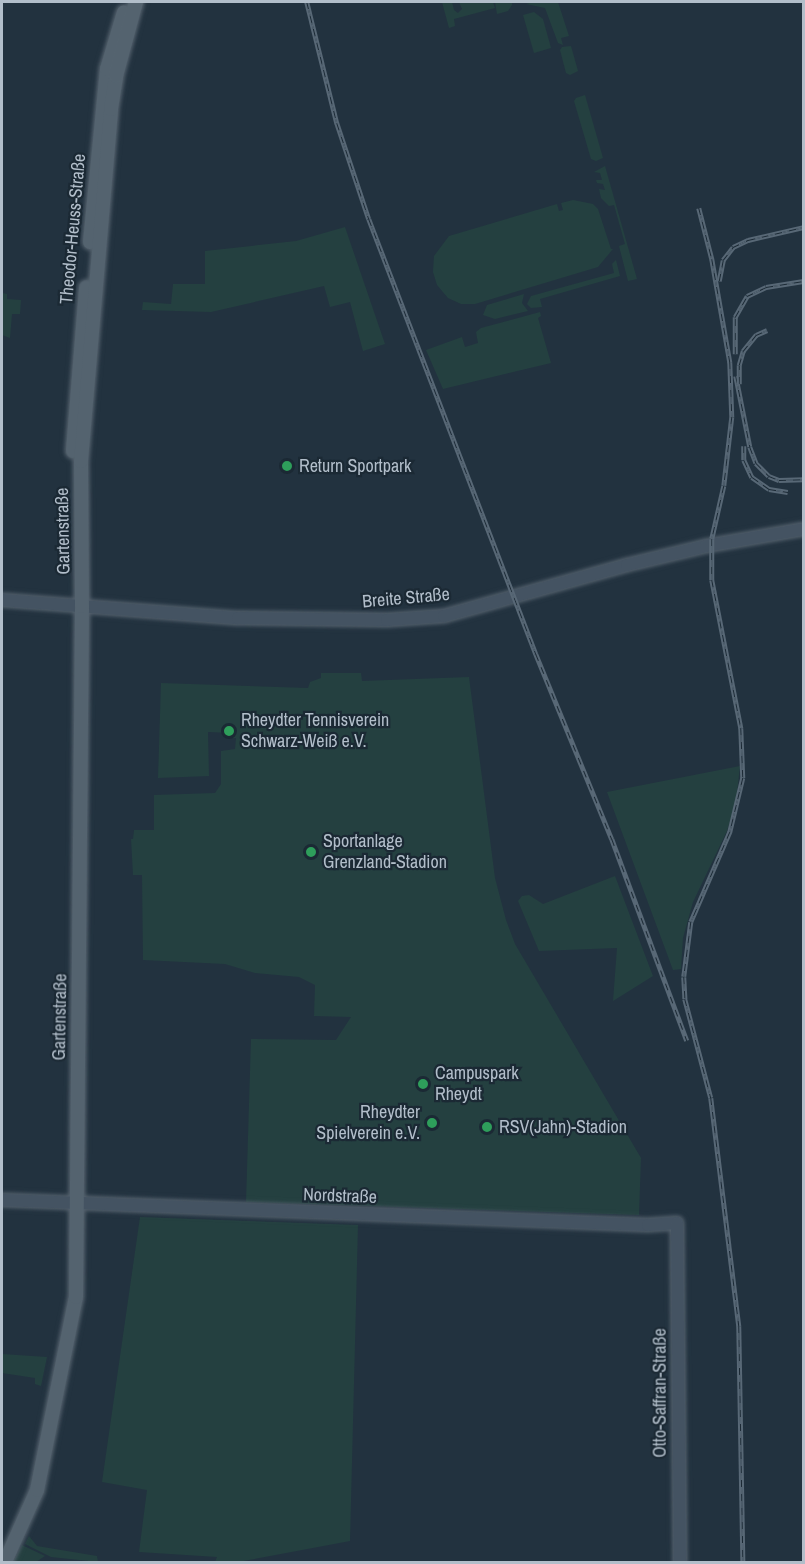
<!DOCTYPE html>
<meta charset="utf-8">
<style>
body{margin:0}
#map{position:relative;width:805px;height:1564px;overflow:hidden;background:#22323f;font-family:"Archivo Narrow",sans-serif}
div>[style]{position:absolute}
.green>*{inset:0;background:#244040}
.roads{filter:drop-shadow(0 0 2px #54616d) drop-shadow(0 0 2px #54616d)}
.secondary>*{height:12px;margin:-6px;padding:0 6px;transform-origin:6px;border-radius:6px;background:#445362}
.primary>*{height:14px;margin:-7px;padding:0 7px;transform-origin:7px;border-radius:7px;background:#54636f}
.rail>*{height:4.5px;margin-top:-2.25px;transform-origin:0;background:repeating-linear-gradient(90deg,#1b2934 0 7px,#586876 0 14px);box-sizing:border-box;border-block:2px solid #586876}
.dots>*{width:16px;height:16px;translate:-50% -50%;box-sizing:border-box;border:3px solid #1b2934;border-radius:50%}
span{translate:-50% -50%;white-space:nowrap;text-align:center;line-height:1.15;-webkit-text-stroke:4.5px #1b2934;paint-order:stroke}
.street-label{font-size:18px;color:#b2beca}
.poi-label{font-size:18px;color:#b2beca}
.left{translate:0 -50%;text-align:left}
.right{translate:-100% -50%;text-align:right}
.frame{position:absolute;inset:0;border:3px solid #b2beca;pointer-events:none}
</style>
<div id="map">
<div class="green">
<i style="clip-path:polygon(442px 2px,452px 2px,454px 10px,458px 13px,462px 9px,459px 2px,493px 2px,495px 8px,454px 19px,455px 26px,449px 28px)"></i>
<i style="clip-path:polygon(495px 2px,512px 2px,512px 5px,508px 11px,497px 14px)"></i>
<i style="clip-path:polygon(533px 2px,558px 2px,569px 36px,561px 38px,563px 45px,558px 43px,545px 8px,526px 4px)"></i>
<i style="clip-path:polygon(534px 12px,543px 19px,551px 48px,534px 53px,523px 15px)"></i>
<i style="clip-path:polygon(571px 46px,578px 71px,570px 75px,566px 73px,560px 50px,562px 47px)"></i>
<i style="clip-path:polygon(585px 95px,603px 158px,596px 161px,591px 159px,574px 101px,576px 98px)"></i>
<i style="clip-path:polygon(605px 166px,637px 279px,628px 281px,619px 246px,625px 244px,614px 205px,609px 206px,601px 198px,599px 189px,605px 190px,603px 184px,597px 183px,596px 180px,602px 180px,600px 173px,594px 172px)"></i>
<i style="clip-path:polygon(573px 200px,593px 204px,598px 209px,611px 249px,613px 249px,598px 267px,475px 304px,461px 304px,448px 298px,437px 285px,433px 272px,434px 256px,449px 236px,557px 204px,559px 211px,563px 210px,561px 203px)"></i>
<i style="clip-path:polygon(345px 227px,385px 344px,363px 351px,350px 302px,330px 307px,324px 286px,211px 312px,142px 310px,143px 302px,171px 304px,173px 284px,205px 284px,205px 251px,296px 241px)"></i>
<i style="clip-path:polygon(616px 260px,620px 276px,540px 299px,542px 307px,531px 308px,527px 304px,531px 296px,614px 273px,612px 264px)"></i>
<i style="clip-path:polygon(2px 293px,7px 294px,7px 299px,21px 300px,20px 314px,12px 314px,10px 338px,2px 335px)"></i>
<i style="clip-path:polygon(524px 294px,522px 303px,528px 311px,495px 319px,483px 315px,487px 305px)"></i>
<i style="clip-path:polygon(540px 312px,541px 316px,538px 318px,551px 363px,443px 389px,426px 350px,462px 337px,465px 347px,478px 343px,476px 332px,481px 328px)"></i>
<i style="clip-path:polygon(321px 673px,361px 673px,362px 681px,469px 677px,495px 878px,506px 920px,515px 944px,641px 1158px,639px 1215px,246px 1202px,251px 1039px,336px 1040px,351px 1017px,314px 1016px,315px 985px,299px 977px,255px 973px,225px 964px,143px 960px,142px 875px,133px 875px,131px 839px,133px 839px,134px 830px,154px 830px,154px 795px,215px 793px,221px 784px,221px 751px,235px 749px,236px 738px,232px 738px,232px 733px,208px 732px,209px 776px,158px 778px,161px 683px,308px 688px,310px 682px,321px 678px)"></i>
<i style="clip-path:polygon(740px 766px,736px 802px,727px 831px,693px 902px,683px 938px,681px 969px,673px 970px,607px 792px)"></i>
<i style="clip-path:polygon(615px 876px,653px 976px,613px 1001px,617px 948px,539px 951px,518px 901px,522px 896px,529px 895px,543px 904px)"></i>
<i style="clip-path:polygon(140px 1217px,358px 1225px,350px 1541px,238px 1562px,215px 1562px,217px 1557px,139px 1552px,147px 1490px,102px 1482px)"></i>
<i style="clip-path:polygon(2px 1354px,47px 1357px,41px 1386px,35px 1384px,35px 1378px,2px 1373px)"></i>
<i style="clip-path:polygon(29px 1536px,37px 1546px,97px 1556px,98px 1562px,51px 1557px,25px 1544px)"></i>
<i style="clip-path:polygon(22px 1545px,45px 1556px,36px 1562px,13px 1562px)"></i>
</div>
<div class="roads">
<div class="secondary">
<i style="left:2px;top:600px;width:237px;rotate:4.4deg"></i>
<i style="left:238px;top:618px;width:149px;rotate:0.8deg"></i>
<i style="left:387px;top:620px;width:57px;rotate:-4deg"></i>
<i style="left:444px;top:616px;width:190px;rotate:-15.6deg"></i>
<i style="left:627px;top:565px;width:81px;rotate:-13.5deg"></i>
<i style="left:706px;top:546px;width:99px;rotate:-9.8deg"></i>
<i style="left:2px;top:1200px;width:646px;rotate:2.22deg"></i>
<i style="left:648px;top:1225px;width:29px;rotate:-4deg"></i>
<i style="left:677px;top:1223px;width:339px;rotate:89.5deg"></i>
</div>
<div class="primary">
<i style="left:90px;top:242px;width:174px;rotate:-84.4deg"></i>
<i style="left:107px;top:69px;width:59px;rotate:-73.4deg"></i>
<i style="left:73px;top:451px;width:164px;rotate:-85.4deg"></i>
<i style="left:5px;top:1562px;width:79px;rotate:-66deg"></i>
<i style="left:37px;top:1490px;width:197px;rotate:-78.6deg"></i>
<i style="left:76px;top:1297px;width:691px;rotate:-89.5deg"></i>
<i style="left:82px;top:606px;width:145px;rotate:-90.4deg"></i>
<i style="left:81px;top:461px;width:353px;rotate:-85.1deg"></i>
<i style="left:111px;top:109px;width:33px;rotate:-81deg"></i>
<i style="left:116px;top:76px;width:77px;rotate:-74.9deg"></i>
</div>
</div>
<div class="rail">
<i style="left:307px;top:2px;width:125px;rotate:76.1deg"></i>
<i style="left:337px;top:123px;width:101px;rotate:71.6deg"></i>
<i style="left:369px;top:219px;width:466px;rotate:69deg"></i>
<i style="left:536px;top:654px;width:200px;rotate:67.7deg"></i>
<i style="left:612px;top:839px;width:215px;rotate:69.6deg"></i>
<i style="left:699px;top:208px;width:53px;rotate:75.7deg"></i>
<i style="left:712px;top:259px;width:105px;rotate:80.1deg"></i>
<i style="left:730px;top:362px;width:55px;rotate:87.9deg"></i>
<i style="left:732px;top:417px;width:69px;rotate:96.6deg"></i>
<i style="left:724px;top:486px;width:54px;rotate:102.8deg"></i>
<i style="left:712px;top:539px;width:41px;rotate:90deg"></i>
<i style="left:712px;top:580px;width:151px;rotate:78.9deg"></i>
<i style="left:741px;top:728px;width:50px;rotate:87.7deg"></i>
<i style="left:743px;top:778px;width:56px;rotate:103.5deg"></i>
<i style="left:730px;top:832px;width:98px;rotate:113.4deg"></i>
<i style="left:691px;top:922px;width:55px;rotate:97.3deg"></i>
<i style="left:684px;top:977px;width:22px;rotate:87deg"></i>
<i style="left:685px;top:999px;width:102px;rotate:75.3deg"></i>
<i style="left:711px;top:1098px;width:230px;rotate:83deg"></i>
<i style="left:739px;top:1326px;width:236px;rotate:89deg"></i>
<i style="left:719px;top:281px;width:21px;rotate:-79deg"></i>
<i style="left:723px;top:260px;width:16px;rotate:-52deg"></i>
<i style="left:733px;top:247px;width:17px;rotate:-25deg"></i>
<i style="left:748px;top:240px;width:57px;rotate:-13.1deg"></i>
<i style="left:735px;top:354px;width:37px;rotate:-90deg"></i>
<i style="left:735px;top:317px;width:24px;rotate:-60deg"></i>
<i style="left:747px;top:296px;width:21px;rotate:-25deg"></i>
<i style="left:766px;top:287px;width:38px;rotate:-9deg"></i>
<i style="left:736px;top:376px;width:72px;rotate:78.8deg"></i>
<i style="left:750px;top:447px;width:17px;rotate:69deg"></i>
<i style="left:756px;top:463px;width:18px;rotate:45deg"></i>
<i style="left:769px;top:476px;width:11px;rotate:22deg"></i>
<i style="left:779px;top:480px;width:25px;rotate:-2deg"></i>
<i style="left:739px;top:384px;width:19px;rotate:-90deg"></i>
<i style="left:739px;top:365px;width:15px;rotate:-74deg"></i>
<i style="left:743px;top:351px;width:21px;rotate:-51deg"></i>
<i style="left:756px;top:335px;width:12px;rotate:-24deg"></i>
<i style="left:744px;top:446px;width:14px;rotate:90deg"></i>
<i style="left:744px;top:460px;width:19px;rotate:65deg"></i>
<i style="left:752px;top:477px;width:21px;rotate:35deg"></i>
<i style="left:769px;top:489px;width:19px;rotate:9deg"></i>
</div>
<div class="dots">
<i style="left:287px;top:466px;background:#2e9e5b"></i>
<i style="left:229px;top:731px;background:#2e9e5b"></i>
<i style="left:311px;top:852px;background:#2e9e5b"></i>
<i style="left:423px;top:1084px;background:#2e9e5b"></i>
<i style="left:432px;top:1123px;background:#2e9e5b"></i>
<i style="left:487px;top:1127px;background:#2e9e5b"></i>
</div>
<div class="street-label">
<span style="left:73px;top:229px;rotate:-85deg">Theodor-Heuss-Straße</span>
<span style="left:63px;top:531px;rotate:-91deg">Gartenstraße</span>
<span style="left:406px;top:598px;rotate:-5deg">Breite Straße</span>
<span style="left:60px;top:1017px;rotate:-89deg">Gartenstraße</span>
<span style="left:340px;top:1196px;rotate:2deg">Nordstraße</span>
<span style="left:660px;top:1393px;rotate:-90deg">Otto-Saffran-Straße</span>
</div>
<div class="poi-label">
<span class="left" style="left:299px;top:466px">Return Sportpark</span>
<span class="left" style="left:241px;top:731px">Rheydter Tennisverein<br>Schwarz-Weiß e.V.</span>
<span class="left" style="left:323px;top:852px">Sportanlage<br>Grenzland-Stadion</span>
<span class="left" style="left:435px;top:1084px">Campuspark<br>Rheydt</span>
<span class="right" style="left:420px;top:1123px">Rheydter<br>Spielverein e.V.</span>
<span class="left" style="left:499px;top:1127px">RSV(Jahn)-Stadion</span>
</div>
<div class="frame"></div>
</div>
